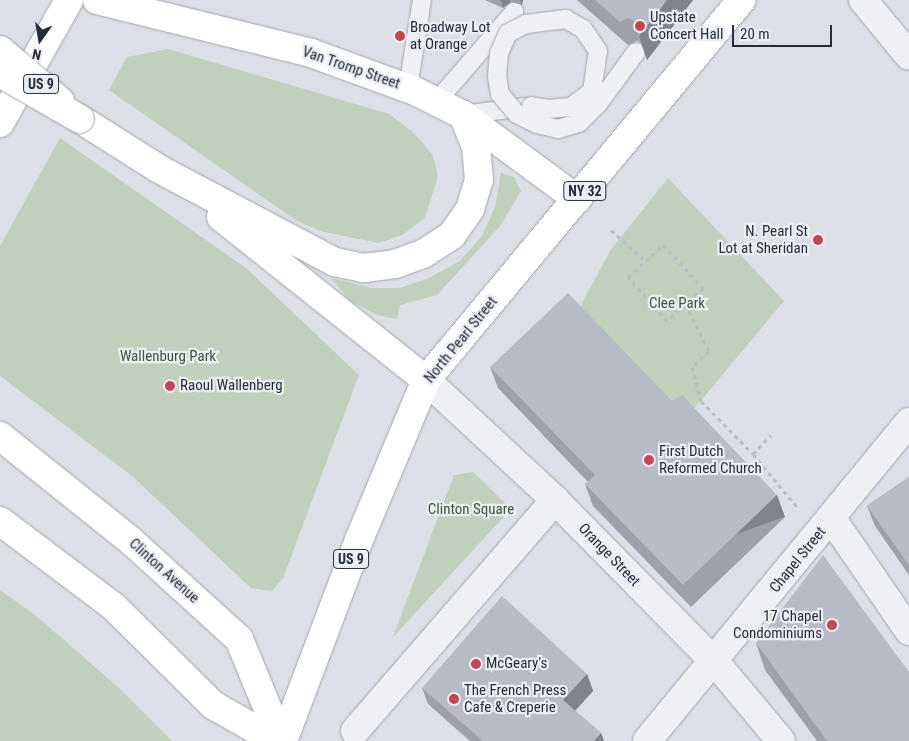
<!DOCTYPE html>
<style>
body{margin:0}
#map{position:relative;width:909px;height:741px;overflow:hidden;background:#dcdfe5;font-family:"Roboto Condensed",sans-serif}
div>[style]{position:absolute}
.green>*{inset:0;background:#c1cfbd}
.path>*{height:3px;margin-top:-1.5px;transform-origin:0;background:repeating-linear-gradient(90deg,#babdc4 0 4px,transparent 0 8px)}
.roads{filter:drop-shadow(0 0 1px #a2a6ae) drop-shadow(0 0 1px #a2a6ae)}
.lane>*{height:18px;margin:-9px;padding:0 9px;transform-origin:9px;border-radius:9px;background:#eef0f4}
.street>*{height:28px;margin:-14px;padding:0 14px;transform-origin:14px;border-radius:14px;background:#eef0f4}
.primary>*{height:28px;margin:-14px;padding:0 14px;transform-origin:14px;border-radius:14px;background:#fff}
.bridges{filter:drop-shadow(0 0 1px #a2a6ae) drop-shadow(0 0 1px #a2a6ae)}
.lane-bridge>*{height:18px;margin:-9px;padding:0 9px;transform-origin:9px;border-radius:9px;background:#eef0f4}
.primary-bridge>*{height:28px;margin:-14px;padding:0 14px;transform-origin:14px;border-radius:14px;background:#fff}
.highway-bridge>*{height:28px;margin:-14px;padding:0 14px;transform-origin:14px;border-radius:14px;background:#fff}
.wall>*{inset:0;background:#9da1a9}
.shaded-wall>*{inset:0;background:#7f838a;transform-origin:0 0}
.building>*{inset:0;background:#b6bbc5}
.dots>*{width:14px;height:14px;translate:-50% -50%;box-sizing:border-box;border:2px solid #ebeef3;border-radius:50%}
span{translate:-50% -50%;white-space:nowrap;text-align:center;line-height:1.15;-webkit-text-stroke:4.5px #ebeef3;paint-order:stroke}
.shield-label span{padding:1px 4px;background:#ebeef3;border:1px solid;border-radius:4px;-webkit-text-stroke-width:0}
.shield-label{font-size:14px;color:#262d3a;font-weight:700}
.poi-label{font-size:15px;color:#262d3a}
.left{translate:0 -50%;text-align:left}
.right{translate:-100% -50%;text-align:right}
.street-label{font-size:15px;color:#262d3a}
.park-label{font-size:15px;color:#395534}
.north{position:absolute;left:15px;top:15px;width:50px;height:50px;-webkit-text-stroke:4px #ebeef3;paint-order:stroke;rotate:193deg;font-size:14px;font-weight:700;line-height:20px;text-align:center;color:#262d3a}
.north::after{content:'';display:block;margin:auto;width:18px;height:22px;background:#262d3a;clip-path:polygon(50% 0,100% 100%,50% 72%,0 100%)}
.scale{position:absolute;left:732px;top:25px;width:100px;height:22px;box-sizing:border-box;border:2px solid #262d3a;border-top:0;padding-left:6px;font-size:15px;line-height:18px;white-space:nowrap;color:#262d3a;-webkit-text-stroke:4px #ebeef3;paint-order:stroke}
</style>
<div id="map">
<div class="green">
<i style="clip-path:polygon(168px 49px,389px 114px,414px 133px,432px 154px,438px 175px,425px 218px,402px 235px,379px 243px,324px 232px,297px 221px,109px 90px,127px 57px)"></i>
<i style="clip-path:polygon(60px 138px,246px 268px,359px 375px,283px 578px,272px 591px,251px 588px,132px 476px,0 376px,0 246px)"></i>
<i style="clip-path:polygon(501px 173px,514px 177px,521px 191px,501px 225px,437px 295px,400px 305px,397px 319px,377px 315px,350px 301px,331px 278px,372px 288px,399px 288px,427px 279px,460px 261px,482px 236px,495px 207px)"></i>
<i style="clip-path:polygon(668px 178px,784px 301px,688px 416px,576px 314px,610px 251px)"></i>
<i style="clip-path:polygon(473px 472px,511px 509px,393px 637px,454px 475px)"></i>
<i style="clip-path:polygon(0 590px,35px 615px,118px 687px,172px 741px,0 741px)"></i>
</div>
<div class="path">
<i style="left:611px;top:230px;width:46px;rotate:42.4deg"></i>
<i style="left:663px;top:245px;width:59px;rotate:47.1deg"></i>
<i style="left:703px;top:288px;width:49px;rotate:137.5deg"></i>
<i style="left:667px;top:321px;width:59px;rotate:-131.6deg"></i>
<i style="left:628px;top:277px;width:47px;rotate:-42.4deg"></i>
<i style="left:685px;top:304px;width:53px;rotate:62.9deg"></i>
<i style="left:709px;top:351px;width:23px;rotate:137deg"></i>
<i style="left:692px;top:367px;width:35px;rotate:75deg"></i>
<i style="left:701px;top:401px;width:74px;rotate:45.5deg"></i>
<i style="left:753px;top:454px;width:70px;rotate:50.2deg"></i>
<i style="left:753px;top:454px;width:26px;rotate:-47deg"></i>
</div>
<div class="roads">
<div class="lane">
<i style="left:408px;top:88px;width:89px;rotate:-81deg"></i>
<i style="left:437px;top:101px;width:118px;rotate:-49.1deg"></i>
<i style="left:463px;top:115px;width:62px;rotate:-7.5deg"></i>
</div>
<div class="street">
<i style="left:863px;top:0;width:72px;rotate:50.6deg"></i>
<i style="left:426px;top:380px;width:176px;rotate:42.9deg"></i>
<i style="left:555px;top:500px;width:228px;rotate:45.4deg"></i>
<i style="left:715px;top:662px;width:103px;rotate:50.1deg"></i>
<i style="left:832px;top:519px;width:136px;rotate:55.5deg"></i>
<i style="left:355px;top:731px;width:306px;rotate:-49.1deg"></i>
<i style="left:647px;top:741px;width:413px;rotate:-50.6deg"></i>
</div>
<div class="primary">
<i style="left:97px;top:0;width:220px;rotate:13.9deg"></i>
<i style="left:311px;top:53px;width:111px;rotate:20.1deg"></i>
<i style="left:415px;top:91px;width:54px;rotate:26.6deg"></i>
<i style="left:463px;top:115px;width:142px;rotate:36.4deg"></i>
<i style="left:80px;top:119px;width:93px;rotate:32.3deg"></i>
<i style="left:159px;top:169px;width:199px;rotate:27.9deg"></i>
<i style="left:335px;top:262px;width:30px;rotate:12deg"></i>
<i style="left:364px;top:268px;width:31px;rotate:-7deg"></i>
<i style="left:395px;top:264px;width:30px;rotate:-20deg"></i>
<i style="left:423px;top:254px;width:35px;rotate:-33deg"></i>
<i style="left:452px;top:235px;width:32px;rotate:-55deg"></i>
<i style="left:470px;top:209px;width:30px;rotate:-73deg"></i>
<i style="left:479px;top:180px;width:33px;rotate:-95deg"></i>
<i style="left:476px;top:147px;width:35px;rotate:-112deg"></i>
<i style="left:0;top:123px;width:141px;rotate:-60.7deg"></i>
<i style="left:221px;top:217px;width:262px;rotate:38.5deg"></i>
<i style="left:0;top:436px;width:168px;rotate:38.7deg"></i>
<i style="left:131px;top:541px;width:146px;rotate:42.2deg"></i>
<i style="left:239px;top:639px;width:110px;rotate:67.6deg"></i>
<i style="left:0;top:521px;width:141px;rotate:37deg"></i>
<i style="left:113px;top:606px;width:141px;rotate:44.7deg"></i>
<i style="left:213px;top:705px;width:73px;rotate:29.7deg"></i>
<i style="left:283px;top:741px;width:215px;rotate:-69.3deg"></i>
<i style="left:359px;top:540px;width:173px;rotate:-67.3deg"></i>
<i style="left:426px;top:380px;width:494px;rotate:-50.3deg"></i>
</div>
</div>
<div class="bridges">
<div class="lane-bridge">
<i style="left:531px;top:106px;width:17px;rotate:10deg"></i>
<i style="left:548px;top:109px;width:23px;rotate:-5deg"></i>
<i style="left:571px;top:107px;width:26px;rotate:-37deg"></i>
<i style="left:592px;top:91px;width:40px;rotate:-81.5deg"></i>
<i style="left:598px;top:51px;width:27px;rotate:-124deg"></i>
<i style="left:583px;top:29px;width:20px;rotate:-150deg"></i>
<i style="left:566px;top:19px;width:40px;rotate:172.9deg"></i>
<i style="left:526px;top:24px;width:20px;rotate:153deg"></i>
<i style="left:508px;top:33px;width:22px;rotate:114deg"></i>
<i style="left:499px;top:53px;width:23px;rotate:95deg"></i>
<i style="left:497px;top:76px;width:18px;rotate:81deg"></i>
<i style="left:500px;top:94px;width:26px;rotate:50deg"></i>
<i style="left:517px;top:114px;width:22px;rotate:27deg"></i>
<i style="left:537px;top:124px;width:22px;rotate:13deg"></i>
<i style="left:558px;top:129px;width:22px;rotate:-16deg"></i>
<i style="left:579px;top:123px;width:27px;rotate:-45deg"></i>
<i style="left:598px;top:104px;width:64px;rotate:-53.8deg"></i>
</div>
<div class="primary-bridge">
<i style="left:0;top:50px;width:79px;rotate:40.4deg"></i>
</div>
<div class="highway-bridge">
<i style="left:0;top:73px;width:92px;rotate:29.9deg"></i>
</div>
</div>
<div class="wall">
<i style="clip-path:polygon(485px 0,523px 0,522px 5px,511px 2px,503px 8px)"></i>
<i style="clip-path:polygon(577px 0,693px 0,647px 60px,641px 43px,637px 41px,628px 45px)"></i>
<i style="clip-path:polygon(490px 367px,672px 401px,785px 517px,691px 607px,593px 506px,585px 484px,588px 482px,498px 388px)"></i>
<i style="clip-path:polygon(909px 477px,909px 575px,875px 526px,867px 506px)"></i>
<i style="clip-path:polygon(756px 643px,909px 741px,817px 741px,765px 670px)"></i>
<i style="clip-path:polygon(587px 674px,593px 691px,575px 711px,601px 733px,604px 741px,470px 741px,428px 704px,422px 688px)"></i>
</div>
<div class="shaded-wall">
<i style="clip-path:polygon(501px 0,510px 0,511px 2px,503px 8px)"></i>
<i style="clip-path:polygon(520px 0,523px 0,522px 5px)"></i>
<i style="clip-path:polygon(667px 0,693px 0,647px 60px,639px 36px)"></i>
<i style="left:777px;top:495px;width:23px;height:130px;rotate:70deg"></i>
<i style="clip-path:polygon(587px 674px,593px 691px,569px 717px,563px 700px)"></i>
<i style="clip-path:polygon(601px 733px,604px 741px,594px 741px)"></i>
</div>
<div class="building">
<i style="clip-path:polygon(595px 0,667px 0,639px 36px,634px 21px,628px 18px,620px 22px)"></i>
<i style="clip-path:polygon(568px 293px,672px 401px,682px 395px,777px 495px,683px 585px,585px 484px,595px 475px,490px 367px)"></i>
<i style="clip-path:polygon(909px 477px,909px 565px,867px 506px)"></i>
<i style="clip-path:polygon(823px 555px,909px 672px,909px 741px,827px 741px,756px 643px)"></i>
<i style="clip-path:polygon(502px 596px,587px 674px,563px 700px,601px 733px,594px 741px,483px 741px,422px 688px)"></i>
</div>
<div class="dots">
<i style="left:640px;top:26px;background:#c74453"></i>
<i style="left:400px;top:36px;background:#c74453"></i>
<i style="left:818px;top:240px;background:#c74453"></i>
<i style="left:170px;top:386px;background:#c74453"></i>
<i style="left:649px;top:460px;background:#c74453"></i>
<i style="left:832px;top:625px;background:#c74453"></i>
<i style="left:476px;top:664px;background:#c74453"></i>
<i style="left:454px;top:699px;background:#c74453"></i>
</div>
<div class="shield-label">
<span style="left:41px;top:84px">US 9</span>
<span style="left:585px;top:191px">NY 32</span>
<span style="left:351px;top:559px">US 9</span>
</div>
<div class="poi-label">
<span class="left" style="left:650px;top:26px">Upstate<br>Concert Hall</span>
<span class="left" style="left:410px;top:36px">Broadway Lot<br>at Orange</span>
<span class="right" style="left:808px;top:240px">N. Pearl St<br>Lot at Sheridan</span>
<span class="left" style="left:180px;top:386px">Raoul Wallenberg</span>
<span class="left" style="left:659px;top:460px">First Dutch<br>Reformed Church</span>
<span class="right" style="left:822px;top:625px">17 Chapel<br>Condominiums</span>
<span class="left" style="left:486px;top:664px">McGeary's</span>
<span class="left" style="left:464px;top:699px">The French Press<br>Cafe &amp; Creperie</span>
</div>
<div class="street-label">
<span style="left:351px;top:68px;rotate:19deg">Van Tromp Street</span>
<span style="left:461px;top:340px;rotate:-51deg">North Pearl Street</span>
<span style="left:609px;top:555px;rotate:46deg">Orange Street</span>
<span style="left:798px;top:560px;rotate:-51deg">Chapel Street</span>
<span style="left:164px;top:571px;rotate:42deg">Clinton Avenue</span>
</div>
<div class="park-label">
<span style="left:677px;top:304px">Clee Park</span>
<span style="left:168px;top:357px">Wallenburg Park</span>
<span style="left:471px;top:510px">Clinton Square</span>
</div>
<div class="north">N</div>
<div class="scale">20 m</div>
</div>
